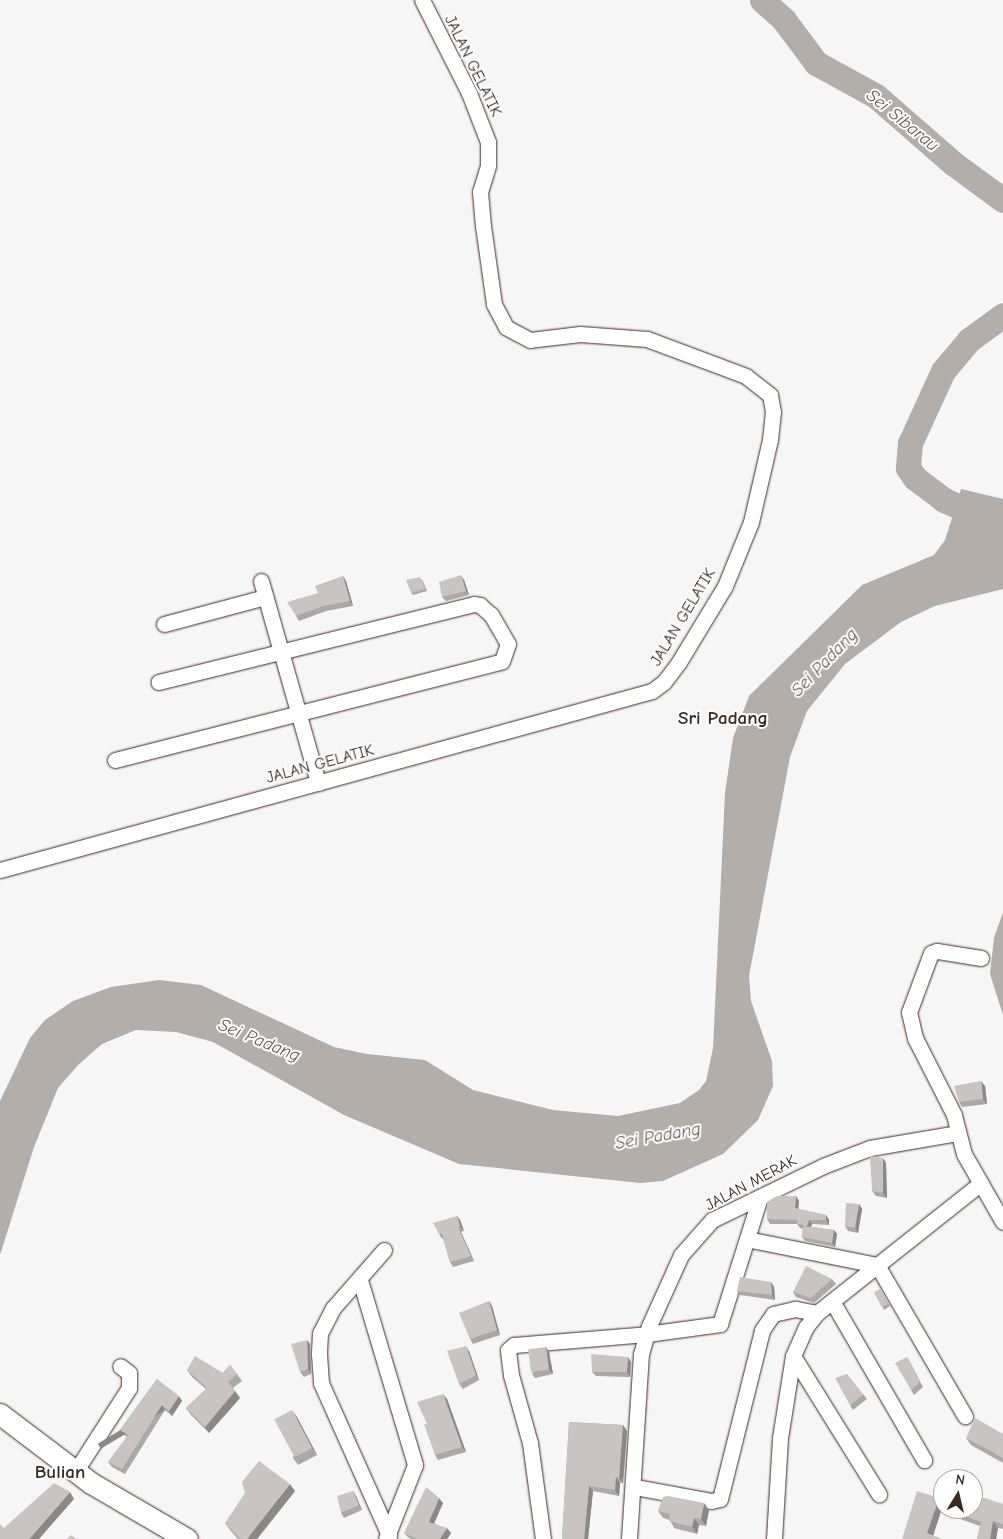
<!DOCTYPE html>
<style>
body{margin:0}
#map{position:relative;width:1003px;height:1539px;overflow:hidden;background:#f7f6f6;font-family:"Comic Neue",sans-serif}
div>[style]{position:absolute}
.water>*{inset:0;background:#b4aeaa}
.river>*{height:25px;margin:-12.5px;padding:0 12.5px;transform-origin:12.5px;border-radius:12.5px;background:#b4aeaa}
.roads{filter:drop-shadow(0 0 1px #3b2a1e) drop-shadow(0 0 1px #3b2a1e)}
.street>*{height:15px;margin:-7.5px;padding:0 7.5px;transform-origin:7.5px;border-radius:7.5px;background:#fff}
.secondary>*{height:21px;margin:-10.5px;padding:0 10.5px;transform-origin:10.5px;border-radius:10.5px;background:#fff}
.wall>*{inset:0;background:#ada8a6}
.shaded-wall>*{inset:0;background:#8d8887;transform-origin:0 0}
.building>*{inset:0;background:#c9c3c1;transform-origin:0 0}
span{translate:-50% -50%;white-space:nowrap;text-align:center;line-height:1.15;-webkit-text-stroke:4px #fff;paint-order:stroke}
.street-label{font-size:16px;color:#3b2a1e}
.water-label{font-size:18px;color:#65584f;font-style:italic}
.quarter-label{font-size:19px;color:#3b2a1e;font-weight:700}
.north{position:absolute;left:933px;top:1469px;width:50px;height:50px;box-sizing:border-box;background:#fff;border:1px solid #b1aaa5;border-radius:50%;rotate:9deg;font-size:14px;font-weight:700;line-height:20px;text-align:center;color:#3b2a1e}
.north::after{content:'';display:block;margin:auto;width:18px;height:22px;background:#3b2a1e;clip-path:polygon(50% 0,100% 100%,50% 72%,0 100%)}
</style>
<div id="map">
<div class="water">
<i style="clip-path:polygon(961px 489px,1003px 499px,1003px 589px,935px 606px,901px 622px,845px 664px,807px 711px,790px 757px,749px 976px,751px 1001px,772px 1061px,773px 1086px,758px 1120px,723px 1154px,663px 1181px,640px 1183px,459px 1164px,344px 1115px,213px 1042px,176px 1032px,136px 1030px,102px 1044px,78px 1065px,58px 1088px,34px 1147px,0 1255px,0 1101px,30px 1038px,45px 1020px,73px 1001px,111px 987px,159px 980px,201px 985px,334px 1047px,367px 1054px,425px 1060px,473px 1090px,553px 1110px,618px 1116px,680px 1103px,699px 1090px,706px 1081px,713px 1048px,725px 793px,733px 738px,749px 696px,862px 585px,934px 555px,945px 540px)"></i>
<i style="clip-path:polygon(1003px 912px,1003px 1015px,990px 974px,994px 938px)"></i>
</div>
<div class="river">
<i style="left:762px;top:0;width:30px;rotate:42deg"></i>
<i style="left:784px;top:20px;width:54px;rotate:53.3deg"></i>
<i style="left:816px;top:63px;width:68px;rotate:28.8deg"></i>
<i style="left:876px;top:96px;width:103px;rotate:41.1deg"></i>
<i style="left:954px;top:164px;width:61px;rotate:36.3deg"></i>
<i style="left:1003px;top:315px;width:42px;rotate:143.7deg"></i>
<i style="left:969px;top:340px;width:40px;rotate:130deg"></i>
<i style="left:943px;top:371px;width:79px;rotate:114.6deg"></i>
<i style="left:910px;top:443px;width:25px;rotate:95deg"></i>
<i style="left:908px;top:468px;width:12px;rotate:55deg"></i>
<i style="left:915px;top:478px;width:36px;rotate:37deg"></i>
<i style="left:944px;top:500px;width:45px;rotate:23.7deg"></i>
<i style="left:985px;top:518px;width:18px;rotate:9deg"></i>
</div>
<div class="roads">
<div class="street">
<i style="left:261px;top:581px;width:210px;rotate:74.2deg"></i>
<i style="left:164px;top:624px;width:105px;rotate:-15deg"></i>
<i style="left:115px;top:760px;width:399px;rotate:-14.3deg"></i>
<i style="left:502px;top:661px;width:18px;rotate:-71deg"></i>
<i style="left:508px;top:644px;width:34px;rotate:-120deg"></i>
<i style="left:491px;top:615px;width:15px;rotate:-138deg"></i>
<i style="left:480px;top:605px;width:6px;rotate:-171deg"></i>
<i style="left:474px;top:604px;width:325px;rotate:166.1deg"></i>
<i style="left:0;top:870px;width:676px;rotate:-15.35deg"></i>
<i style="left:652px;top:691px;width:15px;rotate:-37deg"></i>
<i style="left:664px;top:682px;width:25px;rotate:-53deg"></i>
<i style="left:679px;top:662px;width:89px;rotate:-58.8deg"></i>
<i style="left:725px;top:586px;width:69px;rotate:-67.9deg"></i>
<i style="left:751px;top:522px;width:84px;rotate:-77deg"></i>
<i style="left:770px;top:440px;width:28px;rotate:-84deg"></i>
<i style="left:773px;top:412px;width:17px;rotate:-100deg"></i>
<i style="left:770px;top:395px;width:31px;rotate:-142deg"></i>
<i style="left:746px;top:376px;width:106px;rotate:-159.5deg"></i>
<i style="left:647px;top:339px;width:67px;rotate:-175.7deg"></i>
<i style="left:580px;top:334px;width:50px;rotate:173.2deg"></i>
<i style="left:530px;top:340px;width:27px;rotate:-152deg"></i>
<i style="left:506px;top:327px;width:26px;rotate:-118deg"></i>
<i style="left:494px;top:304px;width:79px;rotate:-98deg"></i>
<i style="left:483px;top:226px;width:34px;rotate:-95deg"></i>
<i style="left:480px;top:192px;width:28px;rotate:-73deg"></i>
<i style="left:488px;top:165px;width:23px;rotate:-90deg"></i>
<i style="left:488px;top:142px;width:53px;rotate:-111.2deg"></i>
<i style="left:469px;top:93px;width:104px;rotate:-116.8deg"></i>
<i style="left:981px;top:958px;width:45px;rotate:-171deg"></i>
<i style="left:937px;top:951px;width:6px;rotate:162deg"></i>
<i style="left:931px;top:953px;width:63px;rotate:110.4deg"></i>
<i style="left:909px;top:1012px;width:27px;rotate:77deg"></i>
<i style="left:915px;top:1038px;width:86px;rotate:63.1deg"></i>
<i style="left:954px;top:1115px;width:40px;rotate:75.6deg"></i>
<i style="left:964px;top:1154px;width:78px;rotate:60.2deg"></i>
<i style="left:747px;top:1239px;width:133px;rotate:11.3deg"></i>
<i style="left:877px;top:1265px;width:175px;rotate:59.8deg"></i>
<i style="left:384px;top:1250px;width:77px;rotate:131.3deg"></i>
<i style="left:333px;top:1308px;width:28px;rotate:117deg"></i>
<i style="left:320px;top:1333px;width:21px;rotate:93deg"></i>
<i style="left:319px;top:1354px;width:29px;rotate:86deg"></i>
<i style="left:321px;top:1383px;width:167px;rotate:65.9deg"></i>
<i style="left:360px;top:1280px;width:193px;rotate:73.4deg"></i>
<i style="left:415px;top:1465px;width:79px;rotate:111.4deg"></i>
<i style="left:832px;top:1301px;width:184px;rotate:59.9deg"></i>
<i style="left:793px;top:1356px;width:163px;rotate:58.1deg"></i>
<i style="left:75px;top:1472px;width:100px;rotate:-57.3deg"></i>
<i style="left:129px;top:1388px;width:15px;rotate:-90deg"></i>
<i style="left:129px;top:1373px;width:11px;rotate:-142deg"></i>
<i style="left:635px;top:1487px;width:77px;rotate:10.4deg"></i>
<i style="left:711px;top:1501px;width:9px;rotate:-13deg"></i>
<i style="left:720px;top:1499px;width:174px;rotate:-76deg"></i>
<i style="left:762px;top:1330px;width:19px;rotate:-55deg"></i>
<i style="left:773px;top:1314px;width:23px;rotate:-13deg"></i>
<i style="left:795px;top:1309px;width:22px;rotate:10deg"></i>
<i style="left:543px;top:1539px;width:97px;rotate:-97.7deg"></i>
<i style="left:530px;top:1443px;width:71px;rotate:-105.6deg"></i>
<i style="left:511px;top:1375px;width:25px;rotate:-97deg"></i>
<i style="left:508px;top:1350px;width:8px;rotate:-40deg"></i>
<i style="left:514px;top:1345px;width:133px;rotate:-4.7deg"></i>
<i style="left:647px;top:1334px;width:74px;rotate:-7.8deg"></i>
<i style="left:720px;top:1324px;width:133px;rotate:-72.5deg"></i>
<i style="left:629px;top:1539px;width:185px;rotate:-86.3deg"></i>
<i style="left:641px;top:1354px;width:29px;rotate:-74deg"></i>
<i style="left:649px;top:1326px;width:78px;rotate:-65.7deg"></i>
<i style="left:681px;top:1255px;width:47px;rotate:-48.5deg"></i>
<i style="left:712px;top:1220px;width:123px;rotate:-25.9deg"></i>
<i style="left:823px;top:1166px;width:50px;rotate:-21deg"></i>
<i style="left:870px;top:1148px;width:88px;rotate:-9.8deg"></i>
<i style="left:774px;top:1539px;width:101px;rotate:-86.6deg"></i>
<i style="left:780px;top:1438px;width:83px;rotate:-81deg"></i>
<i style="left:793px;top:1356px;width:32px;rotate:-66deg"></i>
<i style="left:806px;top:1327px;width:18px;rotate:-52deg"></i>
<i style="left:817px;top:1313px;width:209px;rotate:-38.4deg"></i>
</div>
<div class="secondary">
<i style="left:0;top:1414px;width:114px;rotate:37.2deg"></i>
<i style="left:91px;top:1483px;width:111px;rotate:30.3deg"></i>
</div>
</div>
<div class="wall">
<i style="clip-path:polygon(343px 576px,346px 581px,353px 606px,326px 611px,299px 621px,296px 616px,318px 593px)"></i>
<i style="clip-path:polygon(422px 579px,427px 591px,413px 595px,411px 593px)"></i>
<i style="clip-path:polygon(464px 580px,469px 595px,446px 601px,442px 597px)"></i>
<i style="clip-path:polygon(985px 1086px,987px 1104px,962px 1107px,959px 1102px)"></i>
<i style="clip-path:polygon(883px 1158px,886px 1163px,887px 1198px,876px 1196px,872px 1191px)"></i>
<i style="clip-path:polygon(796px 1196px,799px 1201px,798px 1209px,826px 1215px,829px 1220px,829px 1225px,812px 1224px,811px 1227px,834px 1230px,837px 1234px,835px 1247px,805px 1241px,802px 1237px,803px 1229px,800px 1228px,797px 1224px,770px 1224px,767px 1219px)"></i>
<i style="clip-path:polygon(859px 1204px,862px 1209px,858px 1233px,848px 1231px,845px 1226px)"></i>
<i style="clip-path:polygon(457px 1216px,460px 1220px,464px 1231px,461px 1232px,474px 1261px,453px 1267px,450px 1262px,443px 1238px,442px 1239px,439px 1234px)"></i>
<i style="clip-path:polygon(832px 1279px,836px 1284px,814px 1303px,796px 1297px,793px 1292px)"></i>
<i style="clip-path:polygon(771px 1282px,774px 1287px,775px 1300px,740px 1295px,737px 1291px)"></i>
<i style="clip-path:polygon(880px 1289px,890px 1306px,884px 1310px,883px 1308px)"></i>
<i style="clip-path:polygon(489px 1301px,492px 1306px,500px 1335px,473px 1344px,470px 1339px)"></i>
<i style="clip-path:polygon(310px 1344px,311px 1374px,304px 1377px,300px 1372px)"></i>
<i style="clip-path:polygon(546px 1347px,549px 1352px,553px 1374px,535px 1378px,532px 1374px)"></i>
<i style="clip-path:polygon(469px 1351px,479px 1380px,463px 1389px,459px 1384px)"></i>
<i style="clip-path:polygon(907px 1357px,910px 1362px,923px 1387px,914px 1395px,911px 1390px)"></i>
<i style="clip-path:polygon(631px 1362px,630px 1377px,596px 1376px,592px 1372px)"></i>
<i style="clip-path:polygon(230px 1365px,242px 1381px,233px 1388px,240px 1398px,209px 1433px,191px 1415px,186px 1408px,206px 1389px,192px 1377px,187px 1370px,223px 1373px)"></i>
<i style="clip-path:polygon(157px 1379px,182px 1401px,172px 1416px,165px 1410px,125px 1474px,112px 1467px,108px 1462px,127px 1437px,124px 1435px,120px 1430px)"></i>
<i style="clip-path:polygon(863px 1394px,867px 1399px,853px 1410px,850px 1405px)"></i>
<i style="clip-path:polygon(447px 1399px,466px 1452px,438px 1460px,435px 1455px,427px 1424px)"></i>
<i style="clip-path:polygon(297px 1417px,317px 1455px,298px 1465px,293px 1458px)"></i>
<i style="clip-path:polygon(569px 1422px,623px 1425px,627px 1431px,623px 1483px,620px 1483px,619px 1496px,593px 1491px,588px 1539px,562px 1539px)"></i>
<i style="clip-path:polygon(1003px 1434px,1003px 1463px,971px 1445px,966px 1438px)"></i>
<i style="clip-path:polygon(295px 1491px,257px 1539px,238px 1539px,230px 1530px,225px 1523px)"></i>
<i style="clip-path:polygon(353px 1491px,356px 1496px,362px 1510px,344px 1518px,341px 1513px)"></i>
<i style="clip-path:polygon(943px 1500px,943px 1509px,973px 1509px,1003px 1504px,1003px 1529px,998px 1528px,996px 1539px,977px 1539px,980px 1526px,946px 1514px,942px 1508px,933px 1536px,902px 1539px,942px 1503px)"></i>
<i style="clip-path:polygon(443px 1503px,434px 1523px,451px 1533px,447px 1539px,411px 1539px,408px 1537px,404px 1533px)"></i>
<i style="clip-path:polygon(709px 1510px,706px 1526px,699px 1525px,697px 1534px,674px 1528px,670px 1520px,663px 1518px,658px 1511px)"></i>
</div>
<div class="shaded-wall">
<i style="clip-path:polygon(461px 575px,464px 580px,469px 595px,466px 591px)"></i>
<i style="clip-path:polygon(343px 576px,346px 581px,353px 606px,350px 601px)"></i>
<i style="clip-path:polygon(981px 1081px,985px 1086px,987px 1104px,983px 1099px)"></i>
<i style="clip-path:polygon(883px 1158px,886px 1163px,887px 1198px,883px 1193px)"></i>
<i style="clip-path:polygon(796px 1196px,799px 1201px,798px 1213px,795px 1208px)"></i>
<i style="clip-path:polygon(859px 1204px,862px 1209px,858px 1233px,855px 1228px)"></i>
<i style="clip-path:polygon(826px 1215px,829px 1220px,829px 1225px,826px 1220px)"></i>
<i style="clip-path:polygon(457px 1216px,460px 1220px,464px 1231px,460px 1226px)"></i>
<i style="clip-path:polygon(809px 1220px,812px 1224px,810px 1230px,807px 1226px)"></i>
<i style="clip-path:polygon(458px 1227px,461px 1232px,474px 1261px,471px 1256px)"></i>
<i style="clip-path:polygon(834px 1230px,837px 1234px,835px 1247px,832px 1243px)"></i>
<i style="clip-path:polygon(771px 1282px,774px 1287px,775px 1300px,772px 1295px)"></i>
<i style="clip-path:polygon(489px 1301px,492px 1306px,500px 1335px,497px 1330px)"></i>
<i style="clip-path:polygon(307px 1340px,310px 1344px,311px 1374px,308px 1369px)"></i>
<i style="clip-path:polygon(466px 1346px,469px 1351px,479px 1380px,476px 1375px)"></i>
<i style="clip-path:polygon(546px 1347px,549px 1352px,553px 1374px,549px 1370px)"></i>
<i style="clip-path:polygon(628px 1357px,631px 1362px,630px 1377px,627px 1372px)"></i>
<i style="clip-path:polygon(235px 1391px,240px 1398px,209px 1433px,205px 1427px)"></i>
<i style="clip-path:polygon(443px 1394px,447px 1399px,466px 1452px,462px 1447px)"></i>
<i style="clip-path:polygon(179px 1396px,182px 1401px,172px 1416px,169px 1411px)"></i>
<i style="left:162px;top:1405px;width:6px;height:75px;rotate:59deg"></i>
<i style="clip-path:polygon(292px 1410px,297px 1417px,317px 1455px,312px 1448px)"></i>
<i style="clip-path:polygon(623px 1425px,627px 1431px,623px 1483px,619px 1478px)"></i>
<i style="clip-path:polygon(616px 1477px,620px 1483px,619px 1496px,615px 1490px)"></i>
<i style="clip-path:polygon(290px 1484px,295px 1491px,257px 1539px,247px 1539px)"></i>
<i style="clip-path:polygon(589px 1486px,593px 1491px,588px 1539px,584px 1539px)"></i>
<i style="clip-path:polygon(353px 1491px,356px 1496px,362px 1510px,359px 1505px)"></i>
<i style="clip-path:polygon(70px 1492px,74px 1499px,39px 1539px,29px 1539px)"></i>
<i style="clip-path:polygon(439px 1498px,443px 1503px,433px 1526px,429px 1522px)"></i>
<i style="clip-path:polygon(939px 1498px,943px 1504px,941px 1507px,942px 1508px,932px 1539px,927px 1533px)"></i>
<i style="clip-path:polygon(704px 1503px,709px 1510px,706px 1526px,701px 1519px)"></i>
<i style="clip-path:polygon(694px 1518px,699px 1525px,697px 1534px,692px 1527px)"></i>
<i style="clip-path:polygon(993px 1521px,998px 1528px,996px 1539px,990px 1539px)"></i>
<i style="clip-path:polygon(447px 1528px,451px 1533px,447px 1539px,440px 1539px)"></i>
</div>
<div class="building">
<i style="clip-path:polygon(461px 575px,466px 591px,442px 597px,439px 582px)"></i>
<i style="clip-path:polygon(343px 576px,350px 601px,323px 606px,296px 616px,287px 602px,318px 593px,315px 586px)"></i>
<i style="clip-path:polygon(420px 577px,425px 589px,411px 593px,406px 580px)"></i>
<i style="clip-path:polygon(981px 1081px,983px 1099px,959px 1102px,954px 1086px)"></i>
<i style="clip-path:polygon(870px 1156px,883px 1158px,883px 1193px,872px 1191px)"></i>
<i style="clip-path:polygon(777px 1196px,796px 1196px,795px 1208px,826px 1215px,826px 1220px,809px 1220px,807px 1226px,797px 1224px,798px 1220px,767px 1219px,767px 1202px)"></i>
<i style="clip-path:polygon(846px 1203px,859px 1204px,855px 1228px,845px 1226px)"></i>
<i style="clip-path:polygon(457px 1216px,460px 1226px,458px 1227px,471px 1256px,450px 1262px,442px 1233px,439px 1234px,433px 1223px)"></i>
<i style="clip-path:polygon(803px 1226px,834px 1230px,832px 1243px,802px 1237px)"></i>
<i style="clip-path:polygon(806px 1266px,832px 1279px,811px 1298px,793px 1292px)"></i>
<i style="clip-path:polygon(740px 1277px,771px 1282px,772px 1295px,737px 1291px)"></i>
<i style="left:880px;top:1289px;width:17px;height:7px;rotate:62deg"></i>
<i style="clip-path:polygon(489px 1301px,497px 1330px,470px 1339px,459px 1313px)"></i>
<i style="clip-path:polygon(307px 1340px,308px 1369px,300px 1372px,291px 1344px)"></i>
<i style="clip-path:polygon(466px 1346px,476px 1375px,459px 1384px,447px 1351px)"></i>
<i style="left:546px;top:1347px;width:23px;height:18px;rotate:83deg"></i>
<i style="clip-path:polygon(591px 1354px,628px 1357px,627px 1372px,592px 1372px)"></i>
<i style="clip-path:polygon(195px 1356px,223px 1373px,230px 1365px,237px 1374px,228px 1382px,235px 1391px,205px 1427px,186px 1408px,207px 1388px,187px 1370px)"></i>
<i style="clip-path:polygon(907px 1357px,920px 1382px,911px 1390px,895px 1363px)"></i>
<i style="clip-path:polygon(847px 1374px,863px 1394px,850px 1405px,835px 1378px)"></i>
<i style="clip-path:polygon(157px 1379px,179px 1396px,169px 1411px,162px 1405px,122px 1469px,108px 1462px,128px 1435px,120px 1430px)"></i>
<i style="clip-path:polygon(443px 1394px,462px 1447px,435px 1455px,424px 1424px,427px 1424px,417px 1402px)"></i>
<i style="left:292px;top:1410px;width:43px;height:20px;rotate:62deg"></i>
<i style="clip-path:polygon(975px 1418px,1003px 1434px,1003px 1458px,966px 1438px)"></i>
<i style="clip-path:polygon(569px 1422px,623px 1425px,619px 1478px,616px 1477px,615px 1490px,589px 1486px,584px 1539px,562px 1539px)"></i>
<i style="clip-path:polygon(259px 1461px,290px 1484px,247px 1539px,240px 1539px,225px 1523px,245px 1493px,242px 1482px)"></i>
<i style="clip-path:polygon(54px 1483px,70px 1492px,29px 1539px,0 1539px,0 1524px,4px 1528px)"></i>
<i style="clip-path:polygon(426px 1487px,439px 1498px,429px 1522px,447px 1528px,440px 1539px,417px 1539px,404px 1533px)"></i>
<i style="clip-path:polygon(353px 1491px,359px 1505px,341px 1513px,337px 1496px)"></i>
<i style="clip-path:polygon(917px 1491px,939px 1498px,927px 1533px,942px 1539px,902px 1539px)"></i>
<i style="clip-path:polygon(973px 1494px,1003px 1504px,1003px 1524px,993px 1521px,990px 1539px,977px 1539px,981px 1522px,947px 1509px,973px 1509px)"></i>
<i style="clip-path:polygon(668px 1496px,704px 1503px,701px 1519px,694px 1518px,692px 1527px,669px 1521px,670px 1514px,658px 1511px,663px 1497px)"></i>
<i style="clip-path:polygon(71px 1535px,76px 1539px,67px 1539px)"></i>
</div>
<div class="street-label">
<span style="left:473px;top:66px;rotate:64deg">JALAN GELATIK</span>
<span style="left:683px;top:617px;rotate:-59deg">JALAN GELATIK</span>
<span style="left:320px;top:764px;rotate:-15deg">JALAN GELATIK</span>
<span style="left:751px;top:1183px;rotate:-28deg">JALAN MERAK</span>
</div>
<div class="water-label">
<span style="left:902px;top:121px;rotate:39deg">Sei Sibarau</span>
<span style="left:825px;top:663px;rotate:-46deg">Sei Padang</span>
<span style="left:259px;top:1041px;rotate:22deg">Sei Padang</span>
<span style="left:658px;top:1137px;rotate:-10deg">Sei Padang</span>
</div>
<div class="quarter-label">
<span style="left:723px;top:719px">Sri Padang</span>
<span style="left:60px;top:1473px">Bulian</span>
</div>
<div class="north">N</div>
</div>
